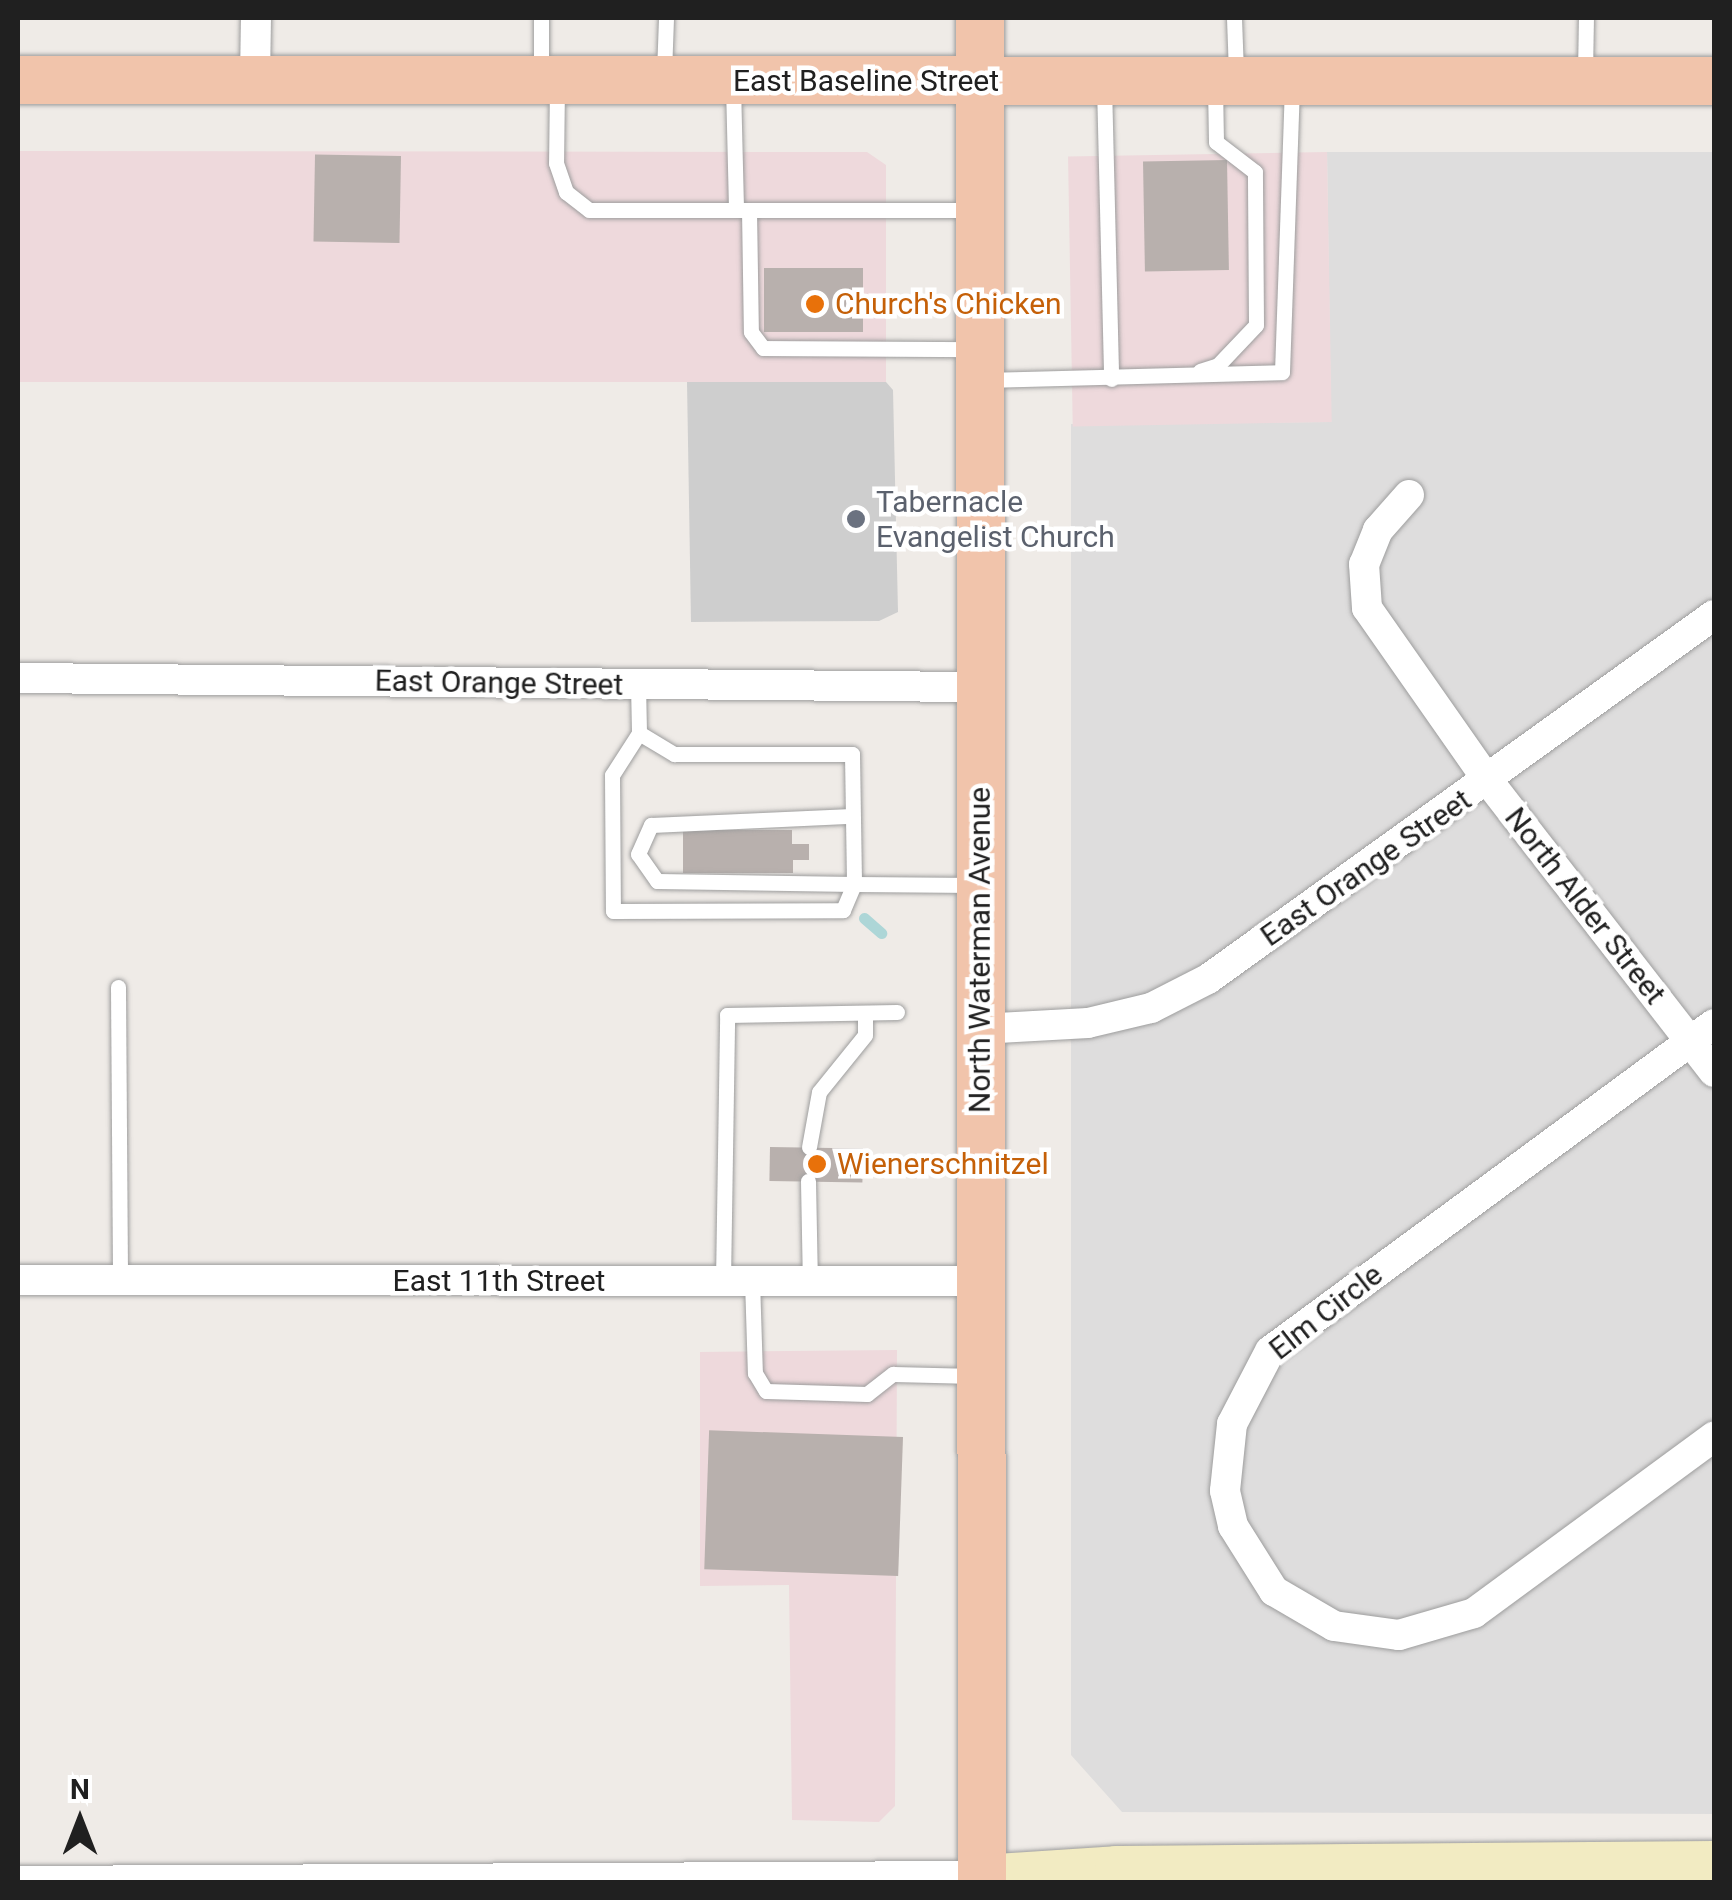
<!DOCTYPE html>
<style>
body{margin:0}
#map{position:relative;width:1732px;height:1900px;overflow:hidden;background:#efebe7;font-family:Roboto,sans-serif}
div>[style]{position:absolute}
.residential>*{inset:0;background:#dedddd}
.commercial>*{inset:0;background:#eed9dc;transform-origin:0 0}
.religious>*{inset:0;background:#cecece}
.stream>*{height:11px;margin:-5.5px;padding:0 5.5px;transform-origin:5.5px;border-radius:5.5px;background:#add6d7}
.building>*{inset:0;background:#b8b0ad;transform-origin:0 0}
.roads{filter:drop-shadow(0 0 2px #9d9d9d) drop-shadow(0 0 2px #9d9d9d)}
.lane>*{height:15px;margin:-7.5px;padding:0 7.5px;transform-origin:7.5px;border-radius:7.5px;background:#fff}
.street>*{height:30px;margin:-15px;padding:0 15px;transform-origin:15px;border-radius:15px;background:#fff}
.secondary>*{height:42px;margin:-21px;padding:0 21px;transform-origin:21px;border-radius:21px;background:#f2ebc2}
.primary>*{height:48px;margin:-24px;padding:0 24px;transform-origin:24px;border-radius:24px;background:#f1c4ab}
.dots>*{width:28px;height:28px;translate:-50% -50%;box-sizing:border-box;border:5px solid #fff;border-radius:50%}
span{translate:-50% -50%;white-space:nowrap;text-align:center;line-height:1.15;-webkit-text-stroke:9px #fff;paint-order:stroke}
.street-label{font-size:30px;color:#202020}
.food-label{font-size:30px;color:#c56008}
.left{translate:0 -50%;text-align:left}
.worship-label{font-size:30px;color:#5b616d}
.frame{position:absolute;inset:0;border:20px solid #202020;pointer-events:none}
.north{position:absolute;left:30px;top:1770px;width:100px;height:100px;-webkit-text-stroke:8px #fff;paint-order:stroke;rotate:0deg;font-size:28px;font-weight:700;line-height:40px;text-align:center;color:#202020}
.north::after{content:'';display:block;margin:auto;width:35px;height:45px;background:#202020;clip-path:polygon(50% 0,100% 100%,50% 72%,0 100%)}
</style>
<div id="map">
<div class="residential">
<i style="clip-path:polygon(1327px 152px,1714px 152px,1714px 1814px,1122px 1812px,1071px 1755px,1071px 424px,1331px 422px)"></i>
</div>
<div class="commercial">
<i style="clip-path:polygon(18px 151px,867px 152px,886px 165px,886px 382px,18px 382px)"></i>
<i style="left:1327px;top:152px;width:270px;height:259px;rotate:89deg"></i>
<i style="clip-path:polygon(897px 1350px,895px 1806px,879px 1822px,792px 1820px,789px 1585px,700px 1586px,700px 1352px)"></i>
</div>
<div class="religious">
<i style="clip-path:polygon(687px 382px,886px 382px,893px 390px,898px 612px,879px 621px,691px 622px)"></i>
</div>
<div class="stream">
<i style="left:864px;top:918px;width:23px;rotate:41deg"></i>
</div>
<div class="building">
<i style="left:401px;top:156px;width:87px;height:86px;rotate:91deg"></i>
<i style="left:1227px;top:160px;width:110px;height:84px;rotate:89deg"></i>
<i style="left:764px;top:268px;width:99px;height:64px"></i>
<i style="clip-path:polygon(683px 830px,792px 830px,792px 844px,809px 844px,809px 860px,793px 860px,793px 873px,683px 873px)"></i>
<i style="left:770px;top:1147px;width:93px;height:34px;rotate:1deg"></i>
<i style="left:903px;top:1437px;width:139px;height:194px;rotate:92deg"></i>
</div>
<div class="roads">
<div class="lane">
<i style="left:1234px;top:18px;width:55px;rotate:87.9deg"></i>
<i style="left:664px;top:73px;width:55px;rotate:-87.9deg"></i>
<i style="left:1585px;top:73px;width:55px;rotate:-89deg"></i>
<i style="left:541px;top:76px;width:58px;rotate:-90deg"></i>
<i style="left:557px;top:85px;width:78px;rotate:90.7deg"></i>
<i style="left:556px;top:163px;width:31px;rotate:71deg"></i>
<i style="left:566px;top:192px;width:29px;rotate:38deg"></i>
<i style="left:589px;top:210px;width:384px"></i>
<i style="left:733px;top:85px;width:125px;rotate:88.6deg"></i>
<i style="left:1104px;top:85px;width:294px;rotate:88.6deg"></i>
<i style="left:749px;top:210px;width:122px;rotate:89.1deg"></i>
<i style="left:751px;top:332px;width:20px;rotate:53deg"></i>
<i style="left:763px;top:348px;width:214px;rotate:0.3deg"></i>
<i style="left:1200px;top:371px;width:19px;rotate:-18deg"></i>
<i style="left:1218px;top:365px;width:55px;rotate:-46.5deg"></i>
<i style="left:1256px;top:325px;width:153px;rotate:-90.4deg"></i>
<i style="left:1255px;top:172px;width:49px;rotate:-142.4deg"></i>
<i style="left:1216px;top:142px;width:55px;rotate:-91deg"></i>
<i style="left:983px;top:380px;width:299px;rotate:-1.5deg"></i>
<i style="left:1282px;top:372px;width:287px;rotate:-88deg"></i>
<i style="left:638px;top:684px;width:49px;rotate:88.8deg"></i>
<i style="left:639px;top:733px;width:50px;rotate:122.7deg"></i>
<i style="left:612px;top:775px;width:136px;rotate:89.6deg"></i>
<i style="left:613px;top:911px;width:230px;rotate:-0.2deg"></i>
<i style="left:843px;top:910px;width:28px;rotate:-67deg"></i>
<i style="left:854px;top:884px;width:122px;rotate:0.5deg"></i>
<i style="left:639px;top:733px;width:41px;rotate:31deg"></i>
<i style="left:674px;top:754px;width:178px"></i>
<i style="left:852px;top:754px;width:130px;rotate:89.1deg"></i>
<i style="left:854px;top:884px;width:197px;rotate:-179.1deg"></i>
<i style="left:657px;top:881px;width:33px;rotate:-125deg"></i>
<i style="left:638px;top:854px;width:32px;rotate:-66deg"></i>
<i style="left:651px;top:825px;width:201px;rotate:-2.6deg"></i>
<i style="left:118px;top:987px;width:293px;rotate:89.6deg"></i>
<i style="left:809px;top:1147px;width:56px;rotate:-79.7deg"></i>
<i style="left:819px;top:1092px;width:73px;rotate:-51.1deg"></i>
<i style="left:865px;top:1035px;width:21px;rotate:-90deg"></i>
<i style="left:808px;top:1181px;width:100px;rotate:88.9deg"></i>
<i style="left:752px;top:1280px;width:93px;rotate:88.2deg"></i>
<i style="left:755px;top:1373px;width:21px;rotate:59deg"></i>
<i style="left:766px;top:1391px;width:101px;rotate:1.7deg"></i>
<i style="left:867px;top:1394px;width:33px;rotate:-38deg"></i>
<i style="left:893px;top:1374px;width:82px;rotate:1.4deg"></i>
<i style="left:723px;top:1281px;width:266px;rotate:-89.1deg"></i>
<i style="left:727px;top:1015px;width:170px;rotate:-1deg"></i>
</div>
<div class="street">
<i style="left:255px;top:80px;width:62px;rotate:-89.1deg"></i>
<i style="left:1409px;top:495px;width:47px;rotate:131.5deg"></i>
<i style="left:1378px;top:530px;width:37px;rotate:112deg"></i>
<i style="left:1364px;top:564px;width:44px;rotate:86.1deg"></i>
<i style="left:1367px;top:608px;width:213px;rotate:55deg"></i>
<i style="left:1489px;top:782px;width:367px;rotate:52.2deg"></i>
<i style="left:18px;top:678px;width:962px;rotate:0.54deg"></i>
<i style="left:1714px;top:1024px;width:551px;rotate:143.63deg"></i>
<i style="left:1270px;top:1351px;width:82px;rotate:117.5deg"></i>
<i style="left:1232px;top:1424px;width:67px;rotate:96deg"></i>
<i style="left:1225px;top:1491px;width:36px;rotate:77deg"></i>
<i style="left:1233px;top:1526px;width:77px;rotate:57.8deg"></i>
<i style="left:1274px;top:1591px;width:69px;rotate:30.3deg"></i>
<i style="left:1334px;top:1626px;width:66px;rotate:7.9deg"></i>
<i style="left:1399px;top:1635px;width:78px;rotate:-16.3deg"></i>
<i style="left:1474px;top:1613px;width:298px;rotate:-36.3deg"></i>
<i style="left:980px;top:1029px;width:108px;rotate:-3.2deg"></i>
<i style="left:1088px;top:1023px;width:65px;rotate:-13.4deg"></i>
<i style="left:1151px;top:1008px;width:64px;rotate:-27deg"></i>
<i style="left:1208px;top:979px;width:623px;rotate:-35.73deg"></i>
<i style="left:18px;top:1280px;width:963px;rotate:0.06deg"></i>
<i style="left:18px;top:1881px;width:964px;rotate:-0.3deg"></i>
</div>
<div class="secondary">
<i style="left:982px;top:1876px;width:134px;rotate:-3.8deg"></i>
<i style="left:1116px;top:1867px;width:598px;rotate:-0.48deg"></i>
</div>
<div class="primary">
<i style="left:980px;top:18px;width:1864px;rotate:89.94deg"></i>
<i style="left:18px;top:80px;width:1696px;rotate:0.03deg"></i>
</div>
</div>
<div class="dots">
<i style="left:815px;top:304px;background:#e8710a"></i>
<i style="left:856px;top:519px;background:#6b7280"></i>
<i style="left:817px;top:1164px;background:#e8710a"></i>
</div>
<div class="street-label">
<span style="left:866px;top:81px">East Baseline Street</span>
<span style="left:499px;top:683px;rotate:1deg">East Orange Street</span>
<span style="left:1366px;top:868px;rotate:-35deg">East Orange Street</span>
<span style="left:1585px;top:906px;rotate:52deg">North Alder Street</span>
<span style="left:980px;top:950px;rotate:-90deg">North Waterman Avenue</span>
<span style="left:499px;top:1281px">East 11th Street</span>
<span style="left:1326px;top:1312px;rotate:-38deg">Elm Circle</span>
</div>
<div class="food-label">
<span class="left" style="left:835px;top:304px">Church's Chicken</span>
<span class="left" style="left:837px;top:1164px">Wienerschnitzel</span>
</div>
<div class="worship-label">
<span class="left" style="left:876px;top:519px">Tabernacle<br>Evangelist Church</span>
</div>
<div class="frame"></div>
<div class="north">N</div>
</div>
